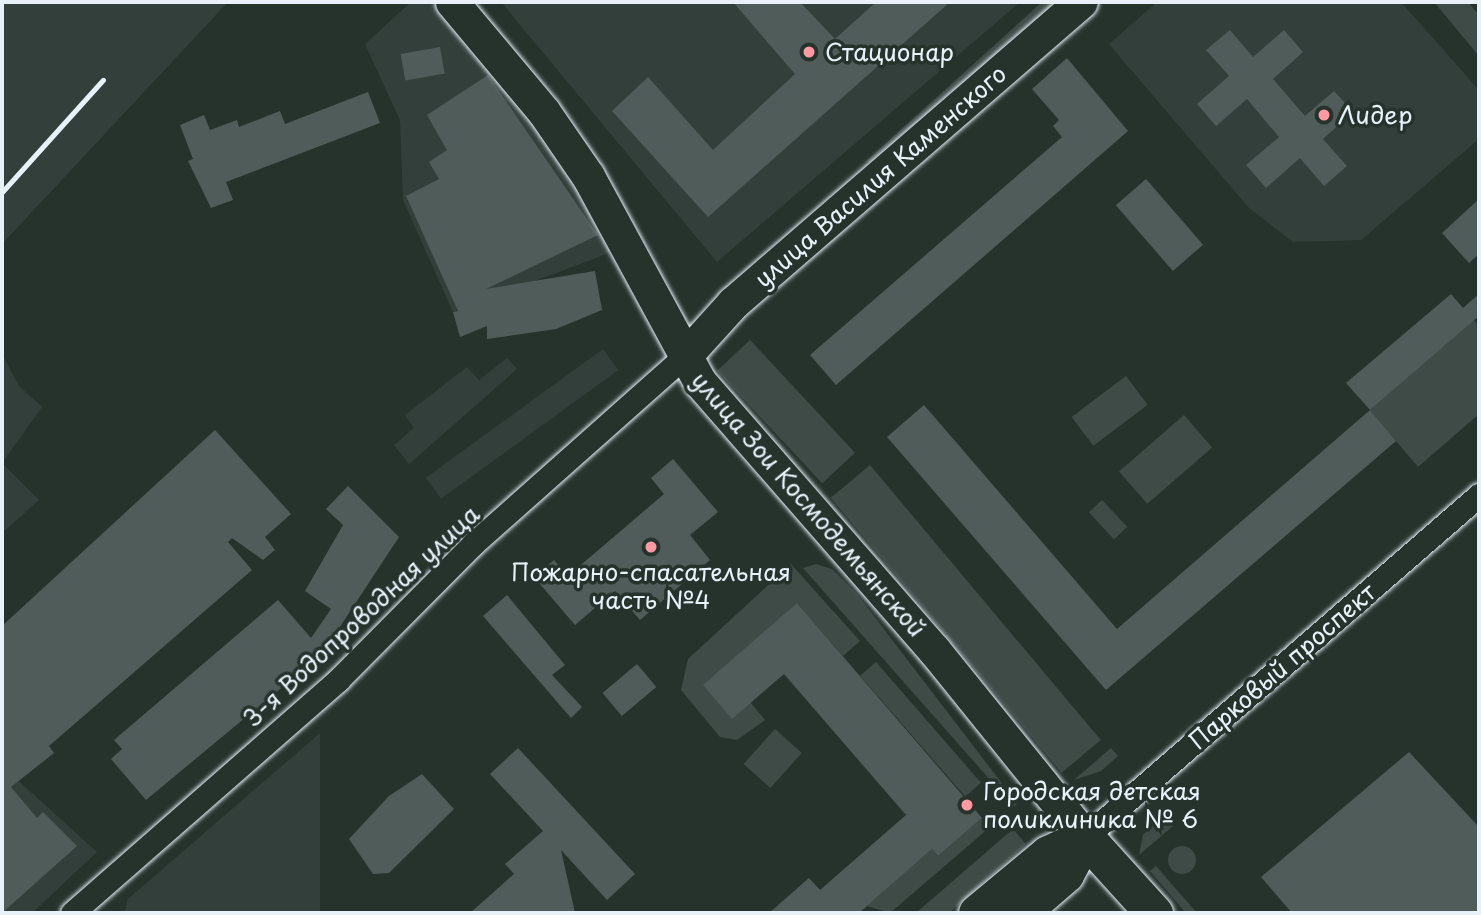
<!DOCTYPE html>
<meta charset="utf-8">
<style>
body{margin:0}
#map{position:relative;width:1481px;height:915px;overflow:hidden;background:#26332d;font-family:"Playpen Sans",sans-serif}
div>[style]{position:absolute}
.built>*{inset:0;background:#333f3a;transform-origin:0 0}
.green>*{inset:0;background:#3e4b47;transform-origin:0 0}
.round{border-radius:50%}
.building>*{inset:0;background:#505c59;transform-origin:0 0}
.roads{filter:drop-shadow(0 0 2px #e8f1f8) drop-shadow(0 0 2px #e8f1f8)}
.minor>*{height:23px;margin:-11.5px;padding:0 11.5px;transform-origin:11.5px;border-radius:11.5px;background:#26332d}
.secondary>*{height:33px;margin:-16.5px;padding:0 16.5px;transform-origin:16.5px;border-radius:16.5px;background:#26332d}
.primary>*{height:37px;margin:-18.5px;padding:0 18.5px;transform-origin:18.5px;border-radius:18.5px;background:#26332d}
.rail>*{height:5px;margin:-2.5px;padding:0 2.5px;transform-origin:2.5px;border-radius:2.5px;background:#e8f1f8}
.dots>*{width:19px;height:19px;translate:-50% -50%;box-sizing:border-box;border:4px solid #26332d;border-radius:50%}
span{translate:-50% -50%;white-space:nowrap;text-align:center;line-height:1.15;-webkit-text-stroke:7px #26332d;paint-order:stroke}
.poi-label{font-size:24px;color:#e8f1f8}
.left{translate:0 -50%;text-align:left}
.street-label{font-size:24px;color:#e8f1f8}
.frame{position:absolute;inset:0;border:4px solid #e8f1f8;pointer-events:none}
</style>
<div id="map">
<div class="built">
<i style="clip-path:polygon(2px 2px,228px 2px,2px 244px)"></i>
<i style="clip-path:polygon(411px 2px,436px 2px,549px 143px,617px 250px,453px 312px,403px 200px,400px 120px,365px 44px)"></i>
<i style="clip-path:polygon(501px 2px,1020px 2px,717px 262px)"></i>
<i style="clip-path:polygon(1157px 2px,1401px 2px,1479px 90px,1479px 139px,1361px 240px,1293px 242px,1249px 208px,1109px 44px)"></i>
<i style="left:603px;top:349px;width:26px;height:219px;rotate:54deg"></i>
<i style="clip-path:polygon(2px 354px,19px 386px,42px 407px,2px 463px,39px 500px,2px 533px)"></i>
<i style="clip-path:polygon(507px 358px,517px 369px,409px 464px,394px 445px,414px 428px,405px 415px,467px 367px,479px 380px)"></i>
<i style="clip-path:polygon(320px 733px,320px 913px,124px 913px,128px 899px)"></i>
<i style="clip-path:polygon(2px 766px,97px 852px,32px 913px,2px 913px)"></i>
</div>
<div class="green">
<i style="clip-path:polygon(1042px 2px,1070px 2px,878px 160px,865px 162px)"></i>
<i style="clip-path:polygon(1434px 2px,1468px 2px,1479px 15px,1479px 56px)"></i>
<i style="clip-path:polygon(1474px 320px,1479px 327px,1479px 414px,1418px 467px,1370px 410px)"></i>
<i style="left:750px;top:340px;width:154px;height:45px;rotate:47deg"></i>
<i style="left:1126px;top:376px;width:36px;height:68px;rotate:53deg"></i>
<i style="left:1184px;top:415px;width:43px;height:86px;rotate:49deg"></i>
<i style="left:870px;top:465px;width:359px;height:51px;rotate:50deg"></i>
<i style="left:1102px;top:500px;width:37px;height:18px;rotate:47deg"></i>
<i style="clip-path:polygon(791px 564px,860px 641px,843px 656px,797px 603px,751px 703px,765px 720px,737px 740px,720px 737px,681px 690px,688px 659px)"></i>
<i style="clip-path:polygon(816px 564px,832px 569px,857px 594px,1017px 803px,1014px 807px,803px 568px)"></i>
<i style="left:876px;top:662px;width:160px;height:21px;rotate:49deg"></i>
<i style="left:775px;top:729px;width:36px;height:47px;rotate:42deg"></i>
<i style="clip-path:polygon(1111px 748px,1118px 756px,1101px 771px,1074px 780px)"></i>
<i style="clip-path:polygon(1163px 814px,1173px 826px,1139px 855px,1143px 835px)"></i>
<i style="clip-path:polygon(982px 818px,990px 827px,890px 913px,867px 906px,932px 849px,938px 856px)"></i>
<i style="clip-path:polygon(1013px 829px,1026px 844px,949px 913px,916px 913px)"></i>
<i class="round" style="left:1168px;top:846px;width:28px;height:28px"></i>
<i style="clip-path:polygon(1156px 866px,1197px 913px,1186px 913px,1150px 871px)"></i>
</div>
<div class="building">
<i style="clip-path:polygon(733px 2px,800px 2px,835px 39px,876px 2px,950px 2px,708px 217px,612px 111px,648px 77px,713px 150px,795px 74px)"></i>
<i style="clip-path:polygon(1230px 30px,1253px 57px,1284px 30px,1303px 52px,1273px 79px,1305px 116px,1334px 91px,1353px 112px,1323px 139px,1347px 166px,1324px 186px,1300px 158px,1266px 188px,1246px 165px,1279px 137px,1247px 99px,1216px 126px,1197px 104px,1229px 76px,1206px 50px)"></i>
<i style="left:440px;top:47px;width:27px;height:40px;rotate:80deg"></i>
<i style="clip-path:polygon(1067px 58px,1128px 131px,836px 385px,810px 355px,1062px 137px,1053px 126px,1059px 120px,1032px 89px)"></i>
<i style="clip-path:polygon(488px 75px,598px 235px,486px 289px,595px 271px,602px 310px,556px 329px,487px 339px,487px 326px,460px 337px,453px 312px,458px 311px,406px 196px,439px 179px,429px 162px,447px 150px,427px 115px)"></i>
<i style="clip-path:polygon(368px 92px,380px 123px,226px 182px,233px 200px,211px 208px,188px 161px,193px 159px,180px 125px,204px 115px,210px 130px,237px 120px,239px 127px,280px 111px,285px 124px)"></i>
<i style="left:1146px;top:179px;width:87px;height:40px;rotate:49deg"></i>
<i style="clip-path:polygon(1479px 199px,1479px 254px,1469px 263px,1442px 233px)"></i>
<i style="clip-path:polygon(1451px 294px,1463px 308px,1479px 294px,1479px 316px,1370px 410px,1346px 383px)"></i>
<i style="clip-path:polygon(924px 405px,1117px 629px,1370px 410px,1396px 441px,1106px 690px,887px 437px)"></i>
<i style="clip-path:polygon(215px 430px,291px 514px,265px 537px,275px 550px,263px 560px,232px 538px,228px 542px,252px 570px,49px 746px,54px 753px,11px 787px,37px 818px,43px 812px,77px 846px,2px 913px,2px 626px)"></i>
<i style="clip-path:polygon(673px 459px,718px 512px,690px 535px,710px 560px,640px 620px,615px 591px,575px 625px,534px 577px,554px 560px,568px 576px,664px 494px,651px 478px)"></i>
<i style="clip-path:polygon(348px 486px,399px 537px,322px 654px,146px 800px,111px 759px,122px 749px,114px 740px,278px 600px,311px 638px,331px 609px,305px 591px,343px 525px,326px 509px)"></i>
<i style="clip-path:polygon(507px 595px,565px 665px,552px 675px,582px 707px,571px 718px,483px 616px)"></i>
<i style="clip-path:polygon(797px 603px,982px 818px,938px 856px,932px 849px,859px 913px,769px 913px,809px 878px,820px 890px,906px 815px,784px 674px,732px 719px,703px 685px)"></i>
<i style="left:637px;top:664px;width:30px;height:45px;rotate:50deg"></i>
<i style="clip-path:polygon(518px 748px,635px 874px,607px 900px,561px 850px,575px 913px,470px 913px,514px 874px,505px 864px,543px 831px,490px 774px)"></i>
<i style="clip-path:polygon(1409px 752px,1479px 827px,1479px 913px,1292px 913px,1261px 877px)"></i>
<i style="clip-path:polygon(422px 774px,454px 809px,389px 873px,373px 874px,349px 839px,389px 796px)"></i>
</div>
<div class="roads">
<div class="minor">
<i style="left:1085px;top:837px;width:522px;rotate:-40.96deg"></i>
<i style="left:72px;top:913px;width:354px;rotate:-41.2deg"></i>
<i style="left:338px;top:680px;width:192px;rotate:-45.2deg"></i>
<i style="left:473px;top:544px;width:283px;rotate:-41.6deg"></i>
</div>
<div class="secondary">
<i style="left:452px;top:2px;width:143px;rotate:50.1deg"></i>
<i style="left:544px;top:112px;width:78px;rotate:55.5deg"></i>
<i style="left:588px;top:176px;width:234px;rotate:61.5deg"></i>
<i style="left:700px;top:382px;width:356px;rotate:48.9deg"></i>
<i style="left:934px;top:650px;width:240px;rotate:51.1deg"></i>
<i style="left:685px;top:356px;width:72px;rotate:-47.8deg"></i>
<i style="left:733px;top:303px;width:460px;rotate:-40.9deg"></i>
</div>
<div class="primary">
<i style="left:1085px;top:837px;width:103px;rotate:47.8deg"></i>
<i style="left:977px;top:913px;width:92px;rotate:-39.7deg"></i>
<i style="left:1048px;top:854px;width:41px;rotate:-24.7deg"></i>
<i style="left:1020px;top:913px;width:60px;rotate:-40.9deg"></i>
<i style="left:1065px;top:874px;width:42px;rotate:-61.6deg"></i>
</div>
</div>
<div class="rail">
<i style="left:2px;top:192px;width:151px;rotate:-48deg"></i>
</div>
<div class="dots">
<i style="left:809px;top:52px;background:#ff9aa2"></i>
<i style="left:1324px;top:115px;background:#ff9aa2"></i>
<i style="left:651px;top:547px;background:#ff9aa2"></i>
<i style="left:967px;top:805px;background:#ff9aa2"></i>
</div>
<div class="poi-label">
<span class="left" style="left:825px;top:52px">Стационар</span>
<span class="left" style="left:1338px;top:115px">Лидер</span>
<span style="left:651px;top:586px">Пожарно-спасательная<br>часть №4</span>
<span class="left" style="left:983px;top:805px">Городская детская<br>поликлиника № 6</span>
</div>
<div class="street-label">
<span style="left:880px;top:176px;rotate:-41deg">улица Василия Каменского</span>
<span style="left:809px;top:504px;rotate:49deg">улица Зои Космодемьянской</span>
<span style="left:361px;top:616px;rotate:-43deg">3-я Водопроводная улица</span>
<span style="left:1282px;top:666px;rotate:-41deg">Парковый проспект</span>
</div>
<div class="frame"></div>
</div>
